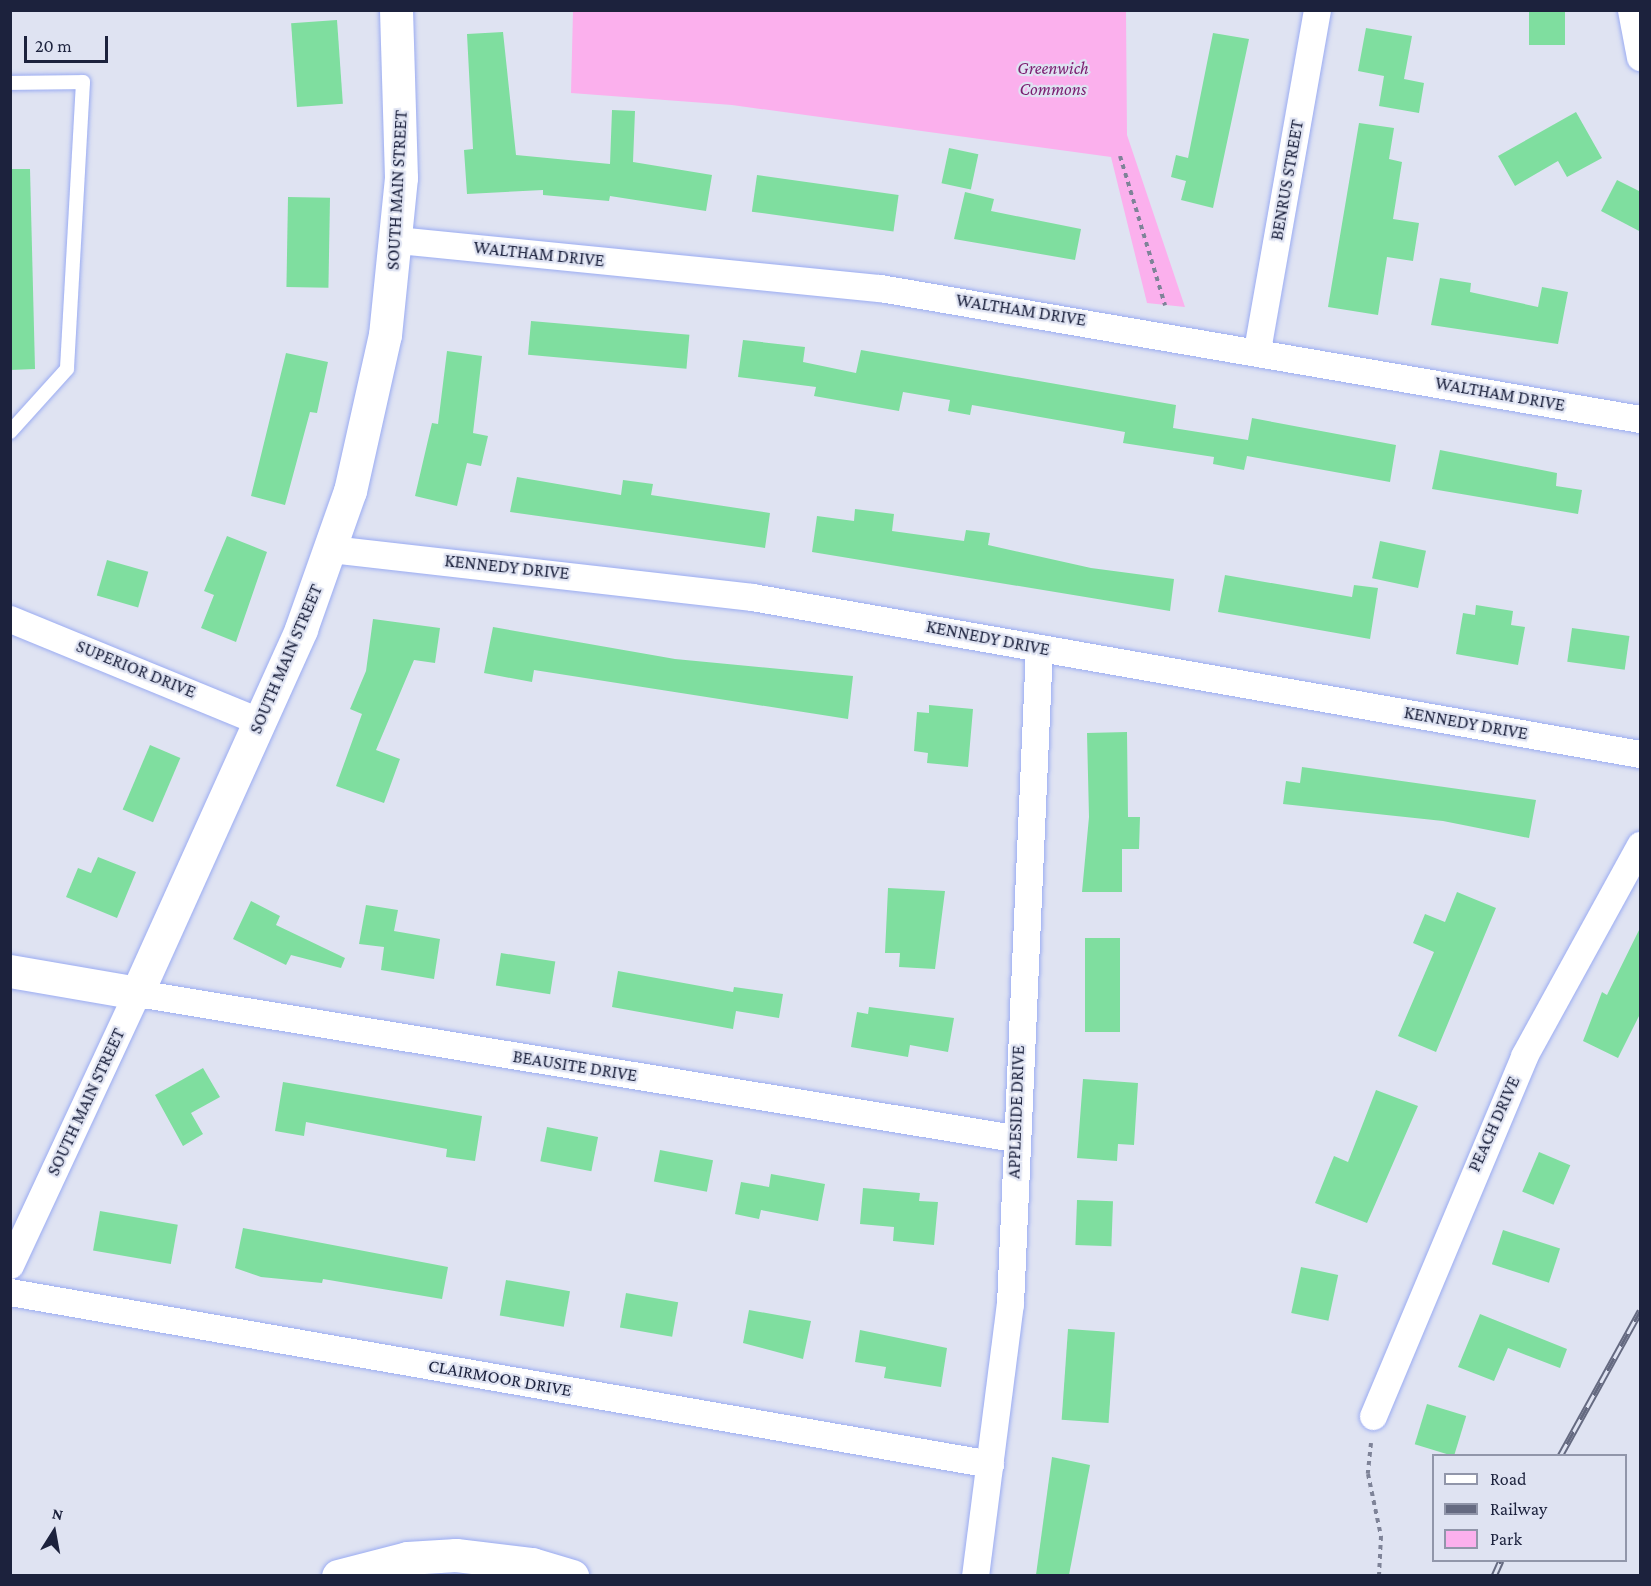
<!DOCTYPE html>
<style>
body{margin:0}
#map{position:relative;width:1651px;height:1586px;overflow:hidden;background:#dfe3f2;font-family:"Crimson Pro",serif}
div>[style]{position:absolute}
.green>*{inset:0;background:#fbb0ed}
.building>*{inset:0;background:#7fde9f;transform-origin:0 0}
.path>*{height:4px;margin-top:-2px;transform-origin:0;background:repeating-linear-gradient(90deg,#7e8398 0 4.5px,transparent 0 9px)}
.roads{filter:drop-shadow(0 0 2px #9bacf2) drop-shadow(0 0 2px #9bacf2)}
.service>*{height:14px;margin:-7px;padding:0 7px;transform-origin:7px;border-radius:7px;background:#fff}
.minor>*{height:27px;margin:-13.5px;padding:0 13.5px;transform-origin:13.5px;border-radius:13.5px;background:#fff}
.tertiary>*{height:33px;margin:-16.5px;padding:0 16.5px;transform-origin:16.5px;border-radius:16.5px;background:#fff}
.motorway>*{height:33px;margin:-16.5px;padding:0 16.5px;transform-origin:16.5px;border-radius:16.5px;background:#fff}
.rail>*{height:7px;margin-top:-3.5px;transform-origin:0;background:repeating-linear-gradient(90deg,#dfe3f2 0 14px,#656a81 0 28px);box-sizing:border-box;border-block:2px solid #656a81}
span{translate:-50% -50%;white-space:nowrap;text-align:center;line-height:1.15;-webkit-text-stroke:4.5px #dfe3f2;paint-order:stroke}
.park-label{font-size:18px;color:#7a1c6f;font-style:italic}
.street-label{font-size:18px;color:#1c223d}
.frame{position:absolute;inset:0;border:12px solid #1c223d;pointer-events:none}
.legend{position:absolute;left:1432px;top:1454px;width:195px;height:108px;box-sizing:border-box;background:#dfe3f2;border:2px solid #9196aa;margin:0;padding:8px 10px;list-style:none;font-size:18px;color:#1c223d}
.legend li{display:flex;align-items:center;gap:12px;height:30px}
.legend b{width:30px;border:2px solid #9196aa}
.north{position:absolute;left:24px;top:1502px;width:60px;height:60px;-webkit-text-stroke:4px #dfe3f2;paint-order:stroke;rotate:11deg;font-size:16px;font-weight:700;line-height:24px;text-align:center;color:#1c223d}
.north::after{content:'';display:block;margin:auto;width:21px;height:27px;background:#1c223d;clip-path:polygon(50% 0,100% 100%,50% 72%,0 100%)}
.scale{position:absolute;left:24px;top:36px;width:84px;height:27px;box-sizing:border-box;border:3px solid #1c223d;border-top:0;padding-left:8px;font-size:18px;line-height:21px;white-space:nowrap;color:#1c223d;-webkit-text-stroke:4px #dfe3f2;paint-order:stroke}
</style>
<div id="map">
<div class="green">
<i style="clip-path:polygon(573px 11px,1126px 11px,1127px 135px,1185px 307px,1147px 303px,1111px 157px,732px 105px,571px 93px)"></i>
</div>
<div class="building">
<i style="left:1529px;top:10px;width:36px;height:35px"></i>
<i style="left:337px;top:20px;width:84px;height:46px;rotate:86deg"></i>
<i style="clip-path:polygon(1366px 28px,1412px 36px,1404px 79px,1424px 83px,1419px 113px,1379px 106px,1384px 76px,1358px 71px)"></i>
<i style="clip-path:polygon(503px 32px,516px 155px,610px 164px,612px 110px,635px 111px,633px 162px,712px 175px,706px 211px,610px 196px,609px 201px,543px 195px,543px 190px,467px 194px,464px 150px,473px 149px,467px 34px)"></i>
<i style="clip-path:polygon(1213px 33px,1249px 39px,1213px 208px,1181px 200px,1186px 181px,1171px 177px,1176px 155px,1188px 158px)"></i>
<i style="clip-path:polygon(1576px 112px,1602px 158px,1567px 177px,1558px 161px,1515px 186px,1498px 156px)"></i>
<i style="clip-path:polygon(1359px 123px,1394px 128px,1389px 159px,1402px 162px,1393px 219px,1419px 223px,1413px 261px,1387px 257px,1378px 315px,1328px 307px)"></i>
<i style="left:949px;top:148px;width:30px;height:36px;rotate:12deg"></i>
<i style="clip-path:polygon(10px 169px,30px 169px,35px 369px,10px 370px)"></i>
<i style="left:757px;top:175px;width:143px;height:37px;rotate:8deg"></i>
<i style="clip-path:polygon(1617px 180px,1641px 192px,1641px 232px,1601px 211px)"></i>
<i style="clip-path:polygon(965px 192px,994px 199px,991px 211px,1081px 229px,1075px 260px,954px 239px)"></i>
<i style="left:288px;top:197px;width:42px;height:90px;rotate:1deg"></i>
<i style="clip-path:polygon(1440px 278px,1471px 283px,1470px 292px,1538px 307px,1542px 287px,1568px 292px,1558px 344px,1431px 325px)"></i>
<i style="left:531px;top:321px;width:159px;height:34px;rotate:5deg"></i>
<i style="clip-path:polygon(743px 340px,805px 347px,803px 362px,856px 373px,861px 350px,1176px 405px,1173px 428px,1248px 440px,1252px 418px,1396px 445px,1390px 482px,1247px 456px,1244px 470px,1213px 464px,1214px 457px,1123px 443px,1125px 432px,972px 405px,970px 415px,948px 411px,950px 400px,903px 392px,899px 411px,814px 396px,816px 387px,738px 377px)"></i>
<i style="clip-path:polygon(447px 351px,482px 356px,473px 433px,488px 436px,481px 466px,467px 463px,457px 506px,415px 496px,432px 423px,438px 424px)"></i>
<i style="clip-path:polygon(286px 353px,328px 362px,317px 413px,310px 412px,285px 505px,251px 496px)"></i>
<i style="clip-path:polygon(1440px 450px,1557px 473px,1556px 486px,1582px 490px,1578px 514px,1432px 489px)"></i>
<i style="clip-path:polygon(517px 477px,621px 495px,623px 480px,653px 484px,651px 495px,770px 513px,765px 548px,510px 512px)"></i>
<i style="clip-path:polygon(855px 509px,894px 514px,892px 531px,964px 541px,966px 530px,990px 533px,988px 545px,1091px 568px,1174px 579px,1170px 611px,812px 552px,817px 516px,854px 521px)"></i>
<i style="clip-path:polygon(227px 536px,267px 552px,236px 642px,201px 628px,214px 595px,204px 591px)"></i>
<i style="left:1380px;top:541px;width:47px;height:38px;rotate:12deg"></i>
<i style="left:107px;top:560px;width:43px;height:37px;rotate:16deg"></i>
<i style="clip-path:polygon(1225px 575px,1352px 597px,1354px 585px,1378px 588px,1370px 639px,1218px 612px)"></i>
<i style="clip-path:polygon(1476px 605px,1513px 611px,1511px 625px,1525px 627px,1518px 665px,1456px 654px,1463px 613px,1475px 615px)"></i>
<i style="clip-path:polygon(373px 619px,440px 628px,435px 663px,414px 660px,376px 750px,400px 759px,384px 803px,336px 786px,362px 714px,350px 709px,366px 671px)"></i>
<i style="clip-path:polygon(493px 627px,675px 659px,853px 676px,848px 719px,534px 670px,532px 682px,484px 673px)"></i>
<i style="left:1572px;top:628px;width:58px;height:34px;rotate:8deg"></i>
<i style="clip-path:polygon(929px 705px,973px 709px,968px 767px,927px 763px,928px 753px,914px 751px,917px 712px,929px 713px)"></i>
<i style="clip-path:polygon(1127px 732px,1128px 817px,1140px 817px,1139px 849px,1122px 849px,1122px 892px,1082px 892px,1089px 817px,1087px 733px)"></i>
<i style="left:150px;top:745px;width:33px;height:70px;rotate:23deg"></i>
<i style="clip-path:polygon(1302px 767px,1536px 800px,1529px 838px,1443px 821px,1283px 804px,1286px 781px,1300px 783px)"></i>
<i style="clip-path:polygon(98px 857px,136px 872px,117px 918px,66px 897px,78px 868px,91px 873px)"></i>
<i style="clip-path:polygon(888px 888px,945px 891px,935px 969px,899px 967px,900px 953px,885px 953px)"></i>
<i style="clip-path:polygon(1457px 892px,1496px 908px,1436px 1052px,1398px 1036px,1434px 952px,1413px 943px,1425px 914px,1445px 922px)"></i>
<i style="clip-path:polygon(251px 901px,280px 916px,276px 925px,345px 958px,341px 968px,291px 955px,286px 965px,233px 939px)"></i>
<i style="clip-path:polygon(366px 905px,398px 910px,394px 931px,440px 939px,434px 979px,381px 970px,384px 947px,359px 944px)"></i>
<i style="clip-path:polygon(1641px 926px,1641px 1012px,1618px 1058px,1583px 1041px,1602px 992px,1607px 995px)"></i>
<i style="left:1085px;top:938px;width:35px;height:94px"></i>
<i style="left:501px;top:953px;width:55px;height:33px;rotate:9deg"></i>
<i style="clip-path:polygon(618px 971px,733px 992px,734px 987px,783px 994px,779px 1018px,736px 1011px,733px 1029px,612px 1007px)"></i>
<i style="clip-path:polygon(869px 1007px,954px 1018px,948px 1052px,910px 1045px,908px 1057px,851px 1047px,857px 1012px,868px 1014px)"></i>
<i style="clip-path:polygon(203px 1068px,220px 1097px,191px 1113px,203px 1134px,183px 1146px,155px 1095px)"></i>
<i style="clip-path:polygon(1083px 1079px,1138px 1083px,1134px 1145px,1118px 1144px,1117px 1161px,1077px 1158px)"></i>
<i style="clip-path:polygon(283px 1082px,482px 1116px,475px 1161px,446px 1157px,447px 1149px,306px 1122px,304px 1136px,275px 1131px)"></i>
<i style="clip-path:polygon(1376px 1090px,1418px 1106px,1367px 1223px,1315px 1203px,1334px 1156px,1348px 1162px)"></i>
<i style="left:547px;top:1127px;width:52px;height:35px;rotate:11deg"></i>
<i style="left:660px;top:1150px;width:54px;height:32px;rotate:11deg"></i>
<i style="left:1539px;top:1152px;width:34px;height:43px;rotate:23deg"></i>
<i style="clip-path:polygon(771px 1174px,825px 1184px,818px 1221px,761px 1210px,759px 1219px,735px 1214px,741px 1182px,769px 1187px)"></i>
<i style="clip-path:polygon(863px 1188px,920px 1193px,919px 1201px,938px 1202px,934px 1245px,893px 1241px,894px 1227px,860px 1224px)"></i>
<i style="left:1077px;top:1200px;width:36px;height:45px;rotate:2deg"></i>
<i style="left:100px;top:1211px;width:79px;height:40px;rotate:10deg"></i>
<i style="clip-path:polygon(243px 1228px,448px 1267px,442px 1299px,323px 1279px,322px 1283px,261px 1277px,235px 1268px)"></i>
<i style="left:1503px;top:1230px;width:60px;height:36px;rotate:18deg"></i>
<i style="left:1301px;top:1267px;width:38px;height:47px;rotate:12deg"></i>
<i style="left:506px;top:1280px;width:65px;height:36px;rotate:10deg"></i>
<i style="left:626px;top:1293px;width:53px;height:35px;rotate:10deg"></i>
<i style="clip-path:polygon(749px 1310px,811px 1321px,803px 1359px,743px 1343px)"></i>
<i style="clip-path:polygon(1480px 1314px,1567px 1349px,1560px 1368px,1508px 1348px,1494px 1381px,1458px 1367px)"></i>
<i style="left:1068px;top:1329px;width:47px;height:91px;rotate:4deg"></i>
<i style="clip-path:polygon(860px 1330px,947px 1348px,941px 1387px,884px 1378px,886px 1367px,855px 1362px)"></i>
<i style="left:1427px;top:1404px;width:41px;height:42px;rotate:17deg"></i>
<i style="clip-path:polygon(1052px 1457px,1090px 1465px,1069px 1575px,1036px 1575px)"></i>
</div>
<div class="path">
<i style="left:1120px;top:156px;width:156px;rotate:73.2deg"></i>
<i style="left:1371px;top:1443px;width:31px;rotate:96deg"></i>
<i style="left:1368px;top:1474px;width:63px;rotate:78.2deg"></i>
<i style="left:1381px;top:1536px;width:40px;rotate:92.9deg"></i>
</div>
<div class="roads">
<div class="service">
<i style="left:10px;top:83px;width:73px;rotate:-0.8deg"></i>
<i style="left:83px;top:82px;width:287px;rotate:93.2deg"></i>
<i style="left:67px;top:369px;width:85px;rotate:132.1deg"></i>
</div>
<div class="minor">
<i style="left:1631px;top:10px;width:48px;rotate:79.2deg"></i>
<i style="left:397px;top:240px;width:485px;rotate:5.7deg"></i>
<i style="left:880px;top:288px;width:771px;rotate:9.78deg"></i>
<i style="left:1257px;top:350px;width:345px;rotate:-80deg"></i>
<i style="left:331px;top:549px;width:424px;rotate:6.5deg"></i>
<i style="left:752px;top:597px;width:902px;rotate:10.03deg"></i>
<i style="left:10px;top:619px;width:271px;rotate:22.3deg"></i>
<i style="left:10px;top:1265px;width:300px;rotate:-65deg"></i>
<i style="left:137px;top:993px;width:889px;rotate:9.39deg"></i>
<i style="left:10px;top:1292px;width:995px;rotate:9.95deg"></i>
<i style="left:1373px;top:1416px;width:390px;rotate:-67.2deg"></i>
<i style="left:1524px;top:1056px;width:241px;rotate:-61.2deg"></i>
<i style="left:975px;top:1576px;width:274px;rotate:-82.7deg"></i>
<i style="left:1010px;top:1304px;width:657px;rotate:-87.47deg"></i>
</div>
<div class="tertiary">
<i style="left:10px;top:971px;width:129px;rotate:9.8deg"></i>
<i style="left:137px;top:993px;width:399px;rotate:-65.7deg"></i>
<i style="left:301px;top:629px;width:146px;rotate:-70.5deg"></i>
<i style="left:350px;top:491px;width:160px;rotate:-77.4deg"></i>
<i style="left:385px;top:335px;width:158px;rotate:-84.2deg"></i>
<i style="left:401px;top:178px;width:168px;rotate:-91.7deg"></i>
</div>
<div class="motorway">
<i style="left:338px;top:1576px;width:71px;rotate:-14.6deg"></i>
<i style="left:407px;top:1558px;width:49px;rotate:-3.5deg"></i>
<i style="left:456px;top:1555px;width:77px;rotate:6.8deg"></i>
<i style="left:532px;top:1564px;width:42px;rotate:16.7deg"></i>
</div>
</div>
<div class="rail">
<i style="left:1560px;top:1456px;width:166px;rotate:-61.1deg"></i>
<i style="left:1494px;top:1576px;width:17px;rotate:-66deg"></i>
</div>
<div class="park-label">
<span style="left:1053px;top:79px">Greenwich<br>Commons</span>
</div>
<div class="street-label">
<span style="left:1287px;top:180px;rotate:-80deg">BENRUS STREET</span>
<span style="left:397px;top:190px;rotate:-87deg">SOUTH MAIN STREET</span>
<span style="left:539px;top:254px;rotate:6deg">WALTHAM DRIVE</span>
<span style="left:1021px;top:310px;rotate:9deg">WALTHAM DRIVE</span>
<span style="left:1500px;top:394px;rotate:10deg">WALTHAM DRIVE</span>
<span style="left:507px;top:567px;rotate:6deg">KENNEDY DRIVE</span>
<span style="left:988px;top:638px;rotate:11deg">KENNEDY DRIVE</span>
<span style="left:286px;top:659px;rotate:-67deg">SOUTH MAIN STREET</span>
<span style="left:136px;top:669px;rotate:22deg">SUPERIOR DRIVE</span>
<span style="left:1466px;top:723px;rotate:10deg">KENNEDY DRIVE</span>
<span style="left:575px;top:1066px;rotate:9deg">BEAUSITE DRIVE</span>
<span style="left:86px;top:1102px;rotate:-65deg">SOUTH MAIN STREET</span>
<span style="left:1016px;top:1112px;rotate:-88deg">APPLESIDE DRIVE</span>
<span style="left:1494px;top:1124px;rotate:-66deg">PEACH DRIVE</span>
<span style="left:500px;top:1378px;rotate:10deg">CLAIRMOOR DRIVE</span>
</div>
<div class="frame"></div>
<ul class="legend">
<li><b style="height:8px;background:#fff"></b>Road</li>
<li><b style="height:8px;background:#656a81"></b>Railway</li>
<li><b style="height:16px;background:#fbb0ed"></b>Park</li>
</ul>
<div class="north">N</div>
<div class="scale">20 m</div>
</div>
